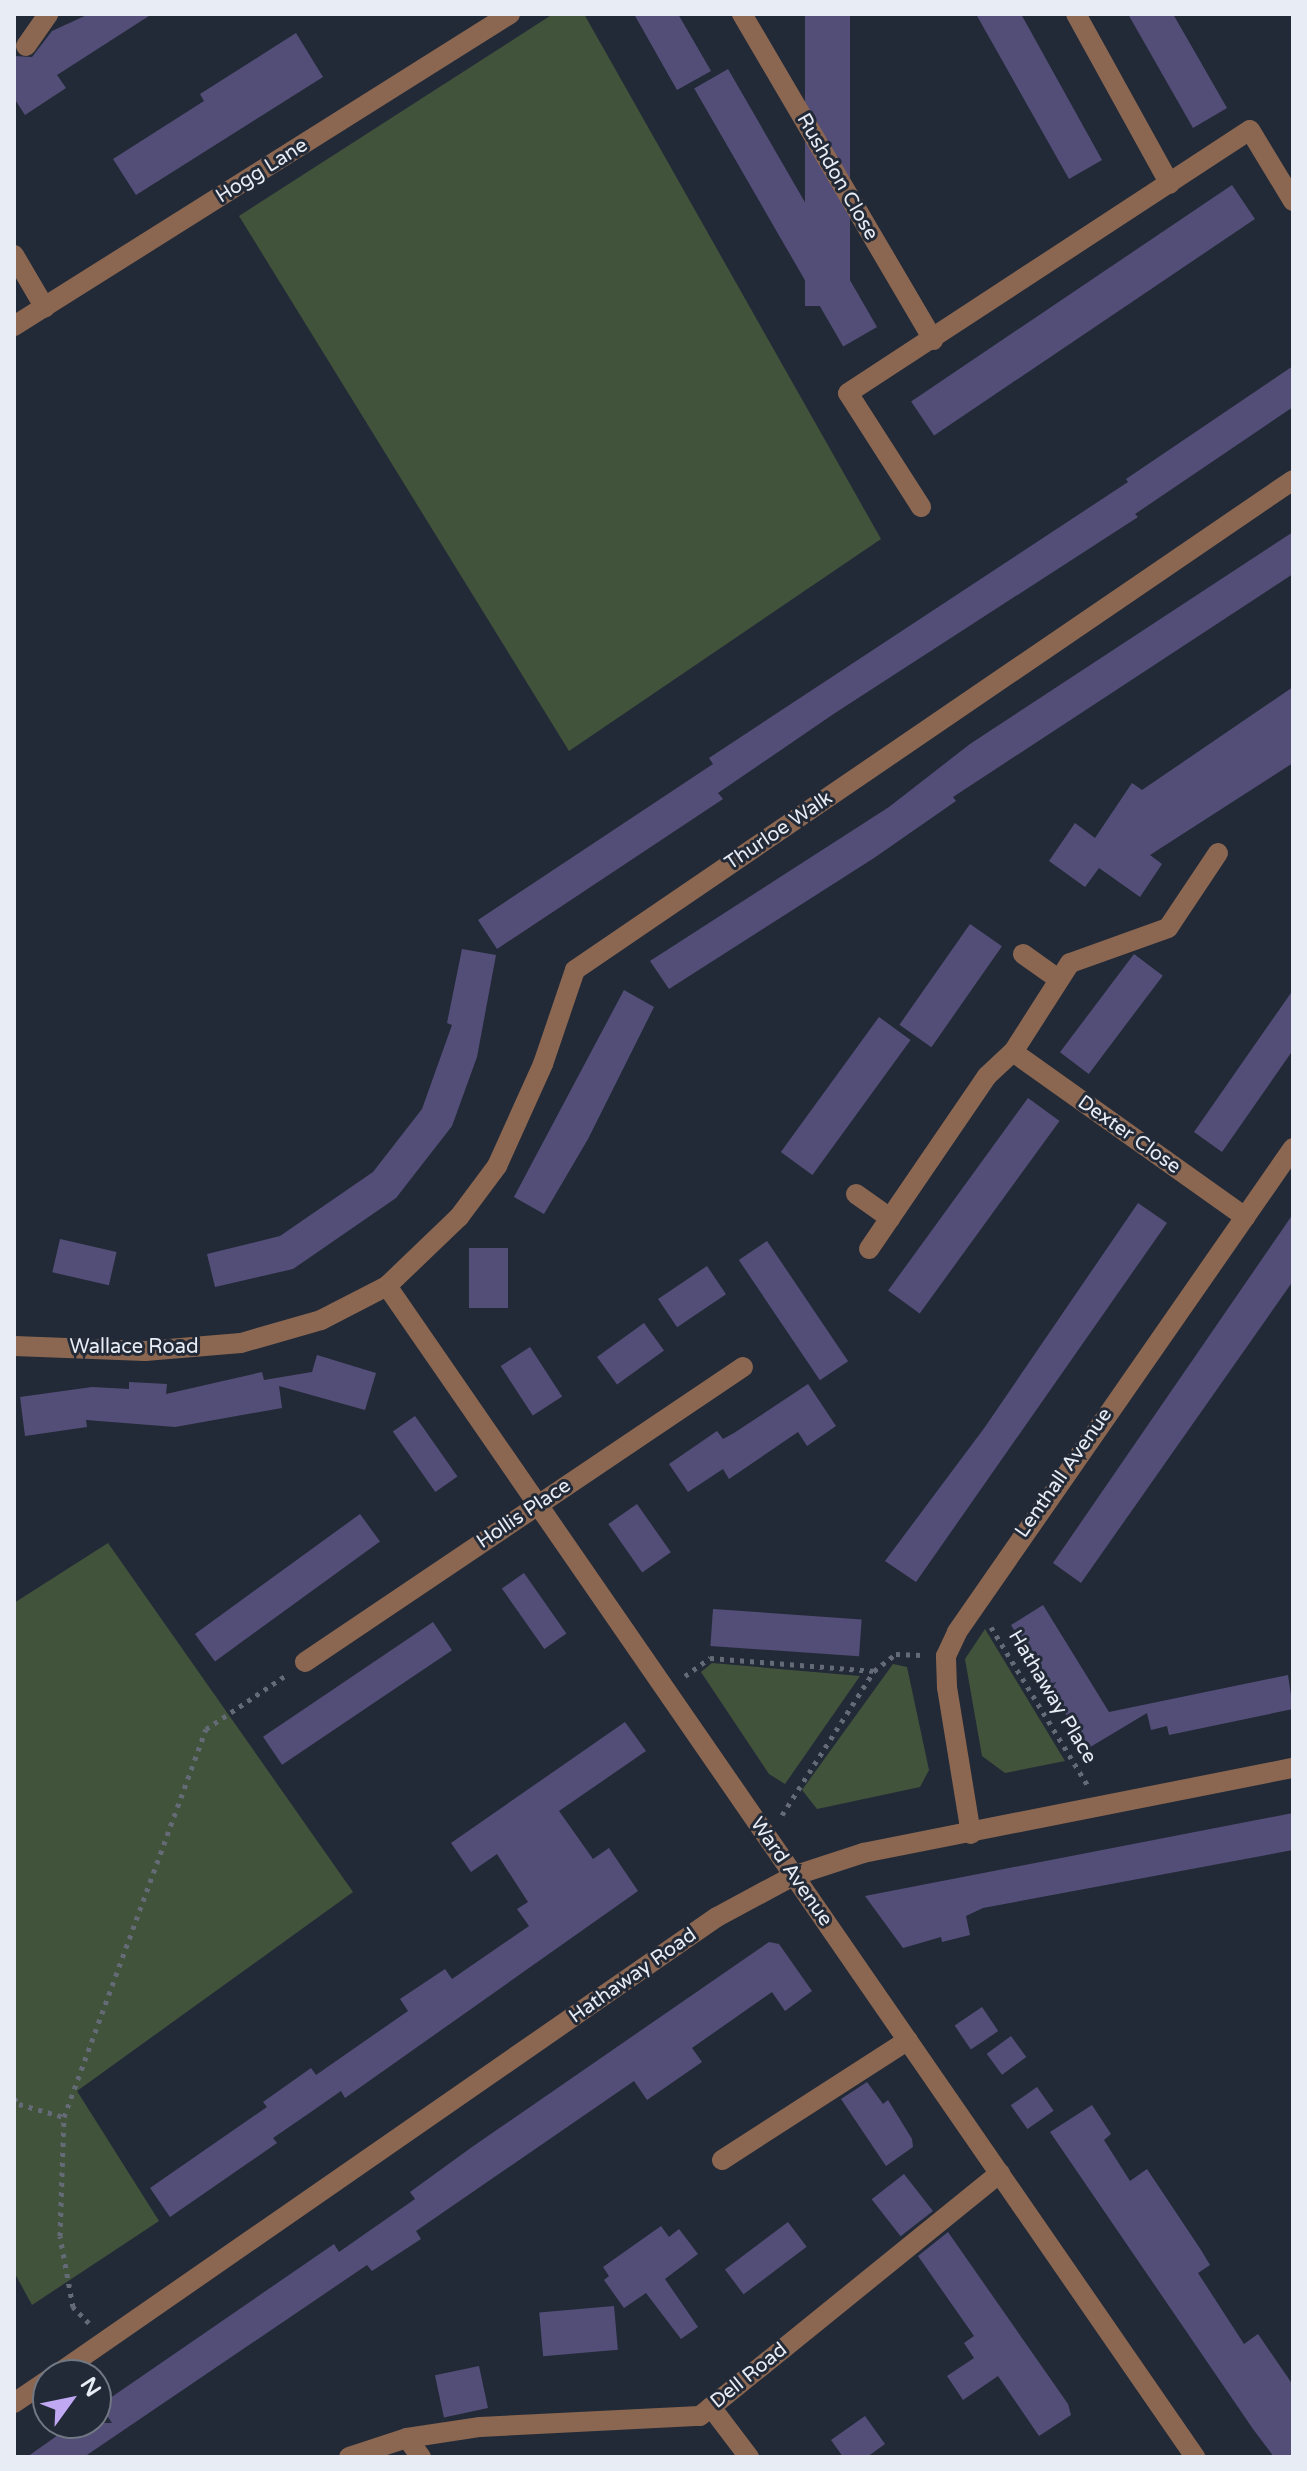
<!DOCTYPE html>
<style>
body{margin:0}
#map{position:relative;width:1307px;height:2471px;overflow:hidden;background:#232a37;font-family:"Varela Round",sans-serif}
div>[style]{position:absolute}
.green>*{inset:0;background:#41533b}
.building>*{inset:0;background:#534e78;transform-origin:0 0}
.path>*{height:5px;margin-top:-2.5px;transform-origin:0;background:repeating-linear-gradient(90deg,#646a76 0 4px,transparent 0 10px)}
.minor>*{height:20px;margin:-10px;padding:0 10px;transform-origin:10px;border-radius:10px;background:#8b6751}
span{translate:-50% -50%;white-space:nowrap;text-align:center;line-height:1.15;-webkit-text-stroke:6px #232a37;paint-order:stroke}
.street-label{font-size:20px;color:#e7ecf5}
.frame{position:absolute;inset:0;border:16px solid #e7ecf5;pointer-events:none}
.north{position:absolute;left:32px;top:2359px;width:80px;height:80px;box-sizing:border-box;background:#232a37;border:2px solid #717883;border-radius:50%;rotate:57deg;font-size:22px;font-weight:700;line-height:32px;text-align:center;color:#e7ecf5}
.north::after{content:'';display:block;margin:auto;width:28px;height:36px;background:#c0a8f3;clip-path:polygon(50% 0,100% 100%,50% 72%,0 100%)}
</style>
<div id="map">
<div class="green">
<i style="clip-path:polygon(553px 14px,584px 14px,881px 539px,569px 751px,239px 216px)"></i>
<i style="clip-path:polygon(108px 1543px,353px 1892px,77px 2091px,159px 2221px,32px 2305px,14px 2272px,14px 1603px)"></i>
<i style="clip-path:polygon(985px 1629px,1065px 1761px,1005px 1773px,982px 1756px,965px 1659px)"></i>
<i style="clip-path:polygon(712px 1663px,860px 1676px,785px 1784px,769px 1774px,701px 1672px)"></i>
<i style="clip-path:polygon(893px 1664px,907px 1667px,929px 1770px,920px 1787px,817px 1809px,802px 1790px)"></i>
</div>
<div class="building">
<i style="clip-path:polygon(89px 14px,152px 14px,57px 75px,66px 88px,25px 115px,14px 98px,14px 56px,32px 57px,52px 31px)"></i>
<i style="clip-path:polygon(634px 14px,678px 14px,711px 71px,677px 90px)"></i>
<i style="left:805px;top:14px;width:45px;height:292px"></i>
<i style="clip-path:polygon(976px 14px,1021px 14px,1102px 160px,1069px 179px)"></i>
<i style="clip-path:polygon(1128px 14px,1173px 14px,1227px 108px,1193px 128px)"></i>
<i style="clip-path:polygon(296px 33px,323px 77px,136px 195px,113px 159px,204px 101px,200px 94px)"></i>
<i style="left:728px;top:69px;width:298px;height:39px;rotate:60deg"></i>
<i style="left:1232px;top:185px;width:41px;height:387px;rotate:56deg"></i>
<i style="clip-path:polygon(1293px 366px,1293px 407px,1135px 514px,1138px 517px,835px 713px,718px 793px,723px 799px,497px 949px,478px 920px,713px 764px,709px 758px,1128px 482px,1126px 479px)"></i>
<i style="clip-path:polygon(1293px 532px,1293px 574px,953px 797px,956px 801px,874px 858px,669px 989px,650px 961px,889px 807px,970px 744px)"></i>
<i style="clip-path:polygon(1293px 687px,1293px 763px,1150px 855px,1162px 864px,1140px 897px,1099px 868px,1085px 887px,1049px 861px,1075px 823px,1095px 838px,1132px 783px,1142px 790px)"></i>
<i style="left:970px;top:924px;width:39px;height:123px;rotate:35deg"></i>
<i style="clip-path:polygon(462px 949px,496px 955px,477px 1057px,452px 1126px,396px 1198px,293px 1269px,215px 1287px,207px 1254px,280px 1236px,373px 1172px,422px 1109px,452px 1025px,447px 1023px)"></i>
<i style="left:1134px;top:954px;width:36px;height:123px;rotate:37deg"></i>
<i style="clip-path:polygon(624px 990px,654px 1007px,588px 1139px,544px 1214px,514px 1197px)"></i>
<i style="clip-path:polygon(1293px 990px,1293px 1050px,1222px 1152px,1194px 1132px)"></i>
<i style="left:879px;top:1017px;width:39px;height:167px;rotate:36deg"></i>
<i style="left:1028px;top:1098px;width:39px;height:238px;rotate:36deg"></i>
<i style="clip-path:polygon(1138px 1203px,1167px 1223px,916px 1582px,885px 1561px,985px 1427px)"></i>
<i style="clip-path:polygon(1293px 1214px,1293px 1281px,1081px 1583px,1053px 1563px)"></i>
<i style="left:60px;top:1239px;width:58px;height:34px;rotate:13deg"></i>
<i style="left:767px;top:1241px;width:145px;height:34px;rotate:56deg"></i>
<i style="left:469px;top:1248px;width:39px;height:60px"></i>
<i style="left:707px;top:1266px;width:34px;height:59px;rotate:56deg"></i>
<i style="left:644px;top:1323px;width:34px;height:58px;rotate:54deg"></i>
<i style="left:530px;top:1347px;width:59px;height:35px;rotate:57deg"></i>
<i style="clip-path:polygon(317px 1355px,376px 1373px,365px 1410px,279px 1386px,282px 1408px,175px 1427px,86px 1420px,87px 1427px,25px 1436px,20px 1397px,92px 1387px,129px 1389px,129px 1382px,167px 1384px,166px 1394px,262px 1372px,264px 1380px,312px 1372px)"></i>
<i style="clip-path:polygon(808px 1384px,836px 1426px,807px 1446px,798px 1432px,729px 1479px,723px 1469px,688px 1492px,669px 1464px,717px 1431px,723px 1439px,734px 1433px)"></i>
<i style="left:415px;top:1416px;width:74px;height:27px;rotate:55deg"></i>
<i style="left:637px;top:1504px;width:59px;height:35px;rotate:55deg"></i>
<i style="left:360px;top:1514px;width:34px;height:204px;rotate:54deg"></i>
<i style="left:524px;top:1573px;width:74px;height:27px;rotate:55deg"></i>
<i style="clip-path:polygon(1043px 1605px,1109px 1712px,1288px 1675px,1293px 1709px,1169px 1735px,1167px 1726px,1151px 1730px,1147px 1713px,1087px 1749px,1011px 1625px)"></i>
<i style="left:713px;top:1609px;width:149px;height:37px;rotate:4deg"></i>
<i style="left:433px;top:1622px;width:34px;height:205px;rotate:56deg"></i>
<i style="clip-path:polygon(625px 1722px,646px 1751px,559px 1811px,593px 1859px,609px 1848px,638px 1891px,345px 2098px,341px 2091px,308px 2114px,273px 2138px,277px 2143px,170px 2217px,150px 2188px,267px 2107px,263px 2102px,311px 2068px,316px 2075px,408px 2011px,400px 1999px,445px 1969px,452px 1979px,529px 1926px,517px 1909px,528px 1902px,497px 1854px,471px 1872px,451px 1843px)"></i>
<i style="clip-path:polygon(1293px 1813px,1293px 1850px,983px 1908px,966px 1916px,970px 1935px,942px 1942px,941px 1937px,903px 1948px,865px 1896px)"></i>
<i style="clip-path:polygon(769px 1942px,779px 1944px,812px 1991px,785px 2011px,772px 1992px,692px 2048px,702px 2062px,647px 2100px,634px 2081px,416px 2231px,421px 2239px,372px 2271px,367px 2265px,84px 2457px,27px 2457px,75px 2423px,112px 2423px,100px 2405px,334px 2244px,339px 2252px,415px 2199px,410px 2192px,472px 2147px)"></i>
<i style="left:982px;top:2007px;width:29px;height:33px;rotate:56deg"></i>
<i style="left:1011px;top:2036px;width:26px;height:30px;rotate:54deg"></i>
<i style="clip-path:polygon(867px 2082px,883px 2104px,888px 2100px,912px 2139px,913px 2147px,886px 2166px,841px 2099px)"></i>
<i style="left:1037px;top:2087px;width:29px;height:32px;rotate:55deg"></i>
<i style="clip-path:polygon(1092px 2105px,1111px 2134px,1104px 2140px,1130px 2181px,1147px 2169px,1201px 2250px,1210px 2265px,1198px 2273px,1244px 2344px,1258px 2334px,1293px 2385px,1293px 2457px,1274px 2457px,1253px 2429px,1050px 2132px)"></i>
<i style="left:904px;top:2174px;width:47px;height:41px;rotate:52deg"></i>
<i style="left:788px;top:2222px;width:31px;height:79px;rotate:53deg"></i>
<i style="clip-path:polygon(661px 2226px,669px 2237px,679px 2229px,698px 2254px,665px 2279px,698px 2327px,681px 2339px,646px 2293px,624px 2308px,604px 2280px,609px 2276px,603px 2267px)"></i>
<i style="clip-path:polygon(948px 2232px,1068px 2404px,1071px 2415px,1039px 2436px,998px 2376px,963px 2400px,947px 2376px,974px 2358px,964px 2343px,974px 2336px,918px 2256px)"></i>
<i style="left:614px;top:2306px;width:44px;height:75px;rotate:85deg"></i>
<i style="left:479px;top:2366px;width:43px;height:45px;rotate:78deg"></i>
<i style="clip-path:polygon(865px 2416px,885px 2444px,867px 2457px,843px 2457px,831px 2440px)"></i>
</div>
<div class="path">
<i style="left:991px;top:1627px;width:186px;rotate:58.6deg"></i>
<i style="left:685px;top:1676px;width:31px;rotate:-36deg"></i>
<i style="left:710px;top:1658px;width:165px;rotate:4.5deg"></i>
<i style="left:874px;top:1671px;width:28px;rotate:-38deg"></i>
<i style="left:896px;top:1654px;width:26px;rotate:2deg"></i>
<i style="left:782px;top:1815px;width:171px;rotate:-57.4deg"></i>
<i style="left:14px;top:2098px;width:8px;rotate:50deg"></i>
<i style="left:19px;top:2104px;width:47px;rotate:16.1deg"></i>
<i style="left:89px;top:2323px;width:23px;rotate:-135deg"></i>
<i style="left:73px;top:2307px;width:72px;rotate:-100.4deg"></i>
<i style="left:60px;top:2236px;width:119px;rotate:-88.1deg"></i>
<i style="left:64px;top:2117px;width:413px;rotate:-69.9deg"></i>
<i style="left:206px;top:1729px;width:99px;rotate:-33.9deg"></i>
</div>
<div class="minor">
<i style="left:742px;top:14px;width:378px;rotate:59.6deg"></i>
<i style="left:1076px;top:14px;width:194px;rotate:61.1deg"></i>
<i style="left:26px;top:46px;width:39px;rotate:-55deg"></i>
<i style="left:14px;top:255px;width:61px;rotate:59.7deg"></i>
<i style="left:14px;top:326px;width:586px;rotate:-32.17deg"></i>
<i style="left:921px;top:507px;width:135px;rotate:-122.6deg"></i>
<i style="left:848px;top:393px;width:480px;rotate:-33.2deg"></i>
<i style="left:1250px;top:130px;width:83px;rotate:58.8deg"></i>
<i style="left:1218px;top:853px;width:90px;rotate:123.7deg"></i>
<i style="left:1168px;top:928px;width:104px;rotate:160.3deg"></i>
<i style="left:1070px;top:963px;width:106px;rotate:122.6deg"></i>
<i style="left:1013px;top:1052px;width:285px;rotate:35.4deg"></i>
<i style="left:1023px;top:954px;width:43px;rotate:35.5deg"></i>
<i style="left:856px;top:1194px;width:42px;rotate:35.2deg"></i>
<i style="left:869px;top:1249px;width:209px;rotate:-55.7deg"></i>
<i style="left:987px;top:1076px;width:35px;rotate:-43deg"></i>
<i style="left:387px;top:1286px;width:1423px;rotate:55.39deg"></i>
<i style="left:14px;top:1346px;width:131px;rotate:2.2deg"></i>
<i style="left:145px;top:1351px;width:96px;rotate:-4.8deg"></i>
<i style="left:241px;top:1343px;width:83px;rotate:-16deg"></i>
<i style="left:321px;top:1320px;width:74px;rotate:-27.3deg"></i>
<i style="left:387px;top:1286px;width:100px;rotate:-43.8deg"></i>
<i style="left:459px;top:1217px;width:64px;rotate:-53.3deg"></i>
<i style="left:497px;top:1166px;width:112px;rotate:-65.7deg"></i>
<i style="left:543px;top:1064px;width:99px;rotate:-71.2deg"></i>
<i style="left:575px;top:970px;width:869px;rotate:-34.31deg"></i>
<i style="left:305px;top:1662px;width:528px;rotate:-33.96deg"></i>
<i style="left:971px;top:1834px;width:149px;rotate:-99.3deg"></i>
<i style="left:947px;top:1687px;width:31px;rotate:-92deg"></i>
<i style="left:946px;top:1656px;width:26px;rotate:-65deg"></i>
<i style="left:957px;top:1632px;width:589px;rotate:-55.23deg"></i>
<i style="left:722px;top:2160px;width:221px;rotate:-32.8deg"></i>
<i style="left:56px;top:2375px;width:804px;rotate:-34.72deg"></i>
<i style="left:717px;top:1917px;width:86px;rotate:-28.3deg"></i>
<i style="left:793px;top:1876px;width:74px;rotate:-18.2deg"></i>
<i style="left:863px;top:1853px;width:438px;rotate:-11.2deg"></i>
<i style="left:14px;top:2403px;width:41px;rotate:-34.1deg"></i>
<i style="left:711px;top:2407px;width:63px;rotate:52.8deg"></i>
<i style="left:407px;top:2438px;width:24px;rotate:54deg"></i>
<i style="left:349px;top:2457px;width:61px;rotate:-18.1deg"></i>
<i style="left:407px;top:2438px;width:74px;rotate:-8.6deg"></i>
<i style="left:480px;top:2427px;width:220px;rotate:-2.9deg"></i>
<i style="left:700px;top:2416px;width:386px;rotate:-39deg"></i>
</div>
<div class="street-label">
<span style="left:262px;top:171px;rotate:-32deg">Hogg Lane</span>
<span style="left:837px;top:177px;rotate:60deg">Rushdon Close</span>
<span style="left:779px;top:831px;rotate:-34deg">Thurloe Walk</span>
<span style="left:1129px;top:1135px;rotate:35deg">Dexter Close</span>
<span style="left:134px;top:1347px">Wallace Road</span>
<span style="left:1064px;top:1473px;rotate:-55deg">Lenthall Avenue</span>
<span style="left:524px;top:1514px;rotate:-34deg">Hollis Place</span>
<span style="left:1052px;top:1697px;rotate:59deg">Hathaway Place</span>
<span style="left:791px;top:1872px;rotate:55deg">Ward Avenue</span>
<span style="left:633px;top:1976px;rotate:-35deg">Hathaway Road</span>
<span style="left:749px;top:2376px;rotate:-39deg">Dell Road</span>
</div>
<div class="frame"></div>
<div class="north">N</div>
</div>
